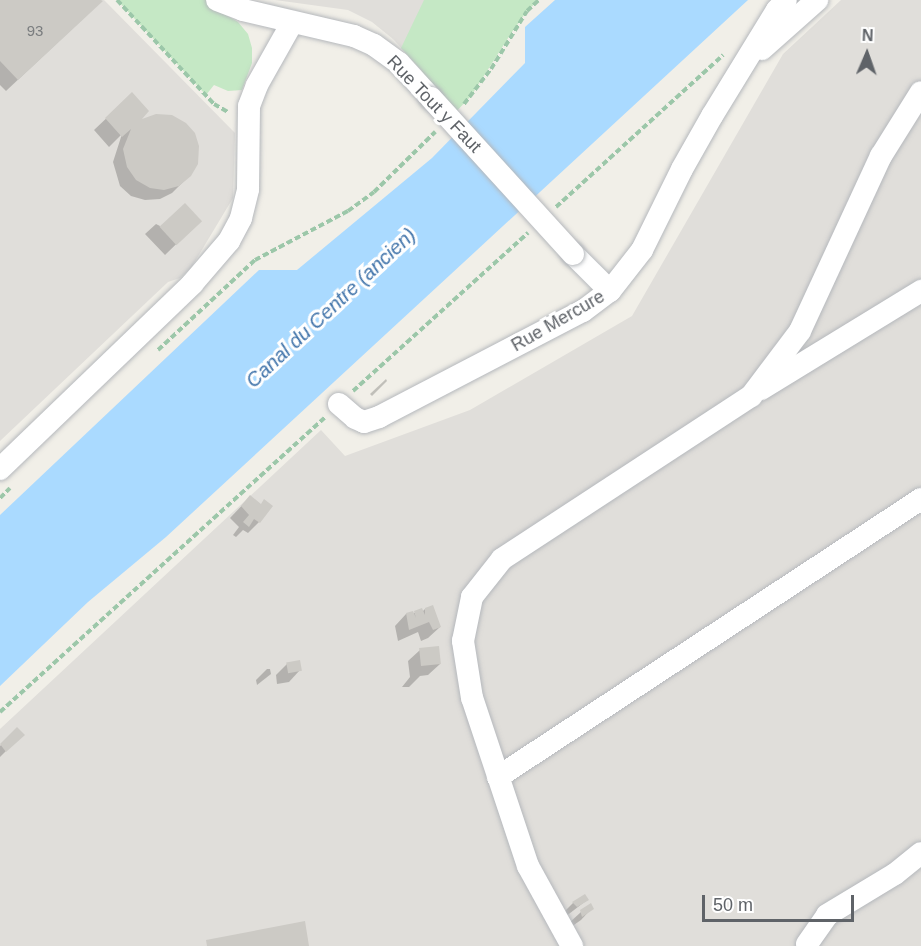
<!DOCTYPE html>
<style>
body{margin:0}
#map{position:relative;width:921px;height:946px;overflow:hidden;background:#f1efe8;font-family:Arial,sans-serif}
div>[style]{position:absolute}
.industrial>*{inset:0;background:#e0deda}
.green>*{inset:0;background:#c5e8c5}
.water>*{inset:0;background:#aadaff}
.shadow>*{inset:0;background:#0003}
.building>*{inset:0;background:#cccac5;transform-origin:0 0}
.path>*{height:4px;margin-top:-2px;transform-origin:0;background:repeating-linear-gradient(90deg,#9cc7a9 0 6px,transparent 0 9px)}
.roads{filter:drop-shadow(0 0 2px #b5b8bc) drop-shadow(0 0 2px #b5b8bc)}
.minor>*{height:22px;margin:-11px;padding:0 11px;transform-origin:11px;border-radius:11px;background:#fff}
.bridges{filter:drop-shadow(0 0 2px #b5b8bc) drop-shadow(0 0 2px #b5b8bc)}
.minor-bridge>*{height:22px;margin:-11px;padding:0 11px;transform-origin:11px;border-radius:11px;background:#fff}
span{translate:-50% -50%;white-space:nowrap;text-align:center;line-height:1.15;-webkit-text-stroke:6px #fff;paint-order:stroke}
.number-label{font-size:15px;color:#7a7d7f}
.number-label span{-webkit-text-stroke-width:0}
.street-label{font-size:18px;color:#5f6368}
.water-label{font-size:20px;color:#4174aa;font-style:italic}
.north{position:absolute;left:837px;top:24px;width:60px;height:60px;-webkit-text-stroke:4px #fff;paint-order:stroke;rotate:2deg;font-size:16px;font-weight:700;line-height:24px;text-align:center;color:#5f6368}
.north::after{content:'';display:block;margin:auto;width:21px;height:27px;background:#5f6368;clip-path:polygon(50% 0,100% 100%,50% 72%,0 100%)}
.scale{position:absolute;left:702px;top:895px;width:152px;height:27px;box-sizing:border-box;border:3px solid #5f6368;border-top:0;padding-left:8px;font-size:18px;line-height:21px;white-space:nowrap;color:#5f6368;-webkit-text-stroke:4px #fff;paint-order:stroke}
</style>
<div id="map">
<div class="industrial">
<i style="clip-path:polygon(0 0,104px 0,235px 133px,233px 198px,191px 268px,180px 278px,168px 282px,0 441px)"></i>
<i style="clip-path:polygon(275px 0,492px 0,423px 71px,393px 39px,372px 22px,348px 10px)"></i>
<i style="clip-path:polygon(841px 0,921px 0,921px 946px,0 946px,0 729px,321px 430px,345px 456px,470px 410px,632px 316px,783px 54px)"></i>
</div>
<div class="green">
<i style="clip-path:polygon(117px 0,217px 0,226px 15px,238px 22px,248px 34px,252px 48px,252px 63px,242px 90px,228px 91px,214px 85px,206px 95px)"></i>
<i style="clip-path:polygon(424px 0,539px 0,527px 11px,512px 32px,471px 96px,450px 118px,413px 77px,422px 71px,401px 48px)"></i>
</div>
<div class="water">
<i style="clip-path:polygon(555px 0,748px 0,166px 537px,88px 602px,0 686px,0 515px,259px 270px,297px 270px,432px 158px,525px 63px,525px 27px)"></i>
</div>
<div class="shadow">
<i style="clip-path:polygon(0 0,99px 0,89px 13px,6px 91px,0 85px)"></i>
<i style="clip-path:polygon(132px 94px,137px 123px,184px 181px,172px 193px,160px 199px,145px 200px,131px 196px,120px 186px,113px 162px,122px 134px,109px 147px,94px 130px)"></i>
<i style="clip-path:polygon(200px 221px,165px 255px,145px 234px,156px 224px,162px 227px)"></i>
<i style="clip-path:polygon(386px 379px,387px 381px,372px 396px,370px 394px)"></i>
<i style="clip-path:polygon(250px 497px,259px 522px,248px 533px,243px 530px,236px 537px,233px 535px,239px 527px,230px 518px)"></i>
<i style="clip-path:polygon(425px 609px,440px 627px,428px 638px,421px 641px,418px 632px,398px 641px,395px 626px,406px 614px,422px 612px)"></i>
<i style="clip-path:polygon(420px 650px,440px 664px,428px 675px,420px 676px,409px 687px,402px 687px,410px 677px,408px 661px)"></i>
<i style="clip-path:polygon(287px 664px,300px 670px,289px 682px,277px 684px,276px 675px)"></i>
<i style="clip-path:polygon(267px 669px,270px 669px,271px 674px,257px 685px,256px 680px)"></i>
<i style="clip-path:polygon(17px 730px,11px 746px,0 757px,0 746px)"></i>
<i style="clip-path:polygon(587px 900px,565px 917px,562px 914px,573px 903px)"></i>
<i style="clip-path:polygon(592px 908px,581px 920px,571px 927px,569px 923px,581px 912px)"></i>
</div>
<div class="building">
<i style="clip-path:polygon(0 0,101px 0,103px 1px,18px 80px,0 61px)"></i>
<i style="clip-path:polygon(132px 92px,149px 111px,142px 119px,156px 114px,172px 115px,186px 123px,195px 133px,199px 146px,198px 164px,191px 176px,179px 186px,164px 190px,150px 188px,136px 180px,127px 167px,123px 149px,131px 129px,122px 137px,105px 118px)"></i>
<i style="left:185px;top:203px;width:25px;height:35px;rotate:47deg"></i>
<i style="clip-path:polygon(250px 495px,261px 504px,264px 499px,273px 506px,260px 523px,254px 519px,249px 527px,243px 522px,249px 515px,241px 506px)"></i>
<i style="clip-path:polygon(433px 605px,441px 627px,433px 630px,429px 622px,409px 630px,406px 613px,413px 611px,416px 618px,414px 611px,422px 608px,425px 615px,425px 608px)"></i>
<i style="left:439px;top:646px;width:18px;height:20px;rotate:84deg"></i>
<i style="left:300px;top:660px;width:11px;height:14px;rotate:80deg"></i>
<i style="clip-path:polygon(17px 727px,25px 735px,6px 752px,0 744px)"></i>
<i style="clip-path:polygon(585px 894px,589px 900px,577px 907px,572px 902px)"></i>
<i style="clip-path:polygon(591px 903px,594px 909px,582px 917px,580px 910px)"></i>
<i style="clip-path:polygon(305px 921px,309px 946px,207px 946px,206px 940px)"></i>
</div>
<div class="path">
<i style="left:117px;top:0;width:142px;rotate:47deg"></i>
<i style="left:214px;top:104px;width:16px;rotate:30deg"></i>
<i style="left:464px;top:104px;width:44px;rotate:-52.4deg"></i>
<i style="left:491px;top:69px;width:68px;rotate:-58.2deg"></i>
<i style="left:527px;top:11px;width:16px;rotate:-43deg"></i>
<i style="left:556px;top:207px;width:226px;rotate:-42.3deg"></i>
<i style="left:158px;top:350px;width:132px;rotate:-42.9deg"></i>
<i style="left:255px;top:260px;width:105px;rotate:-27.8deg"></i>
<i style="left:348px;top:211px;width:32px;rotate:-36deg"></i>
<i style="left:374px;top:192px;width:86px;rotate:-44.5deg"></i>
<i style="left:353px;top:391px;width:236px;rotate:-42.1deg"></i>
<i style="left:0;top:498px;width:14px;rotate:-45deg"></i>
<i style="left:0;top:712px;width:440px;rotate:-42.2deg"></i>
</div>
<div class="roads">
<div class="minor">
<i style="left:217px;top:0;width:28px;rotate:21deg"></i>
<i style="left:243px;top:10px;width:114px;rotate:13.2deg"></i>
<i style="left:354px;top:36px;width:22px;rotate:24deg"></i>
<i style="left:374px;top:45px;width:31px;rotate:36deg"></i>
<i style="left:399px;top:63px;width:47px;rotate:47.6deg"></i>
<i style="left:762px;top:49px;width:74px;rotate:-41.7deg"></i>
<i style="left:573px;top:254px;width:52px;rotate:45deg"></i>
<i style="left:761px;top:389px;width:188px;rotate:-31.5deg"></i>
<i style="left:339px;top:404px;width:21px;rotate:41deg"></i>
<i style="left:355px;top:418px;width:10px;rotate:24deg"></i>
<i style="left:364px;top:422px;width:16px;rotate:-18deg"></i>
<i style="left:379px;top:417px;width:230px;rotate:-27.5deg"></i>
<i style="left:583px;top:311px;width:34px;rotate:-37deg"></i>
<i style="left:610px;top:291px;width:52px;rotate:-52deg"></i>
<i style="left:642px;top:250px;width:90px;rotate:-63.7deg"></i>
<i style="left:682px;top:169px;width:61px;rotate:-60.5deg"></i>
<i style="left:712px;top:116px;width:124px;rotate:-58.5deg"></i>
<i style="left:777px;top:10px;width:13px;rotate:-48deg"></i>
<i style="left:0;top:469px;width:267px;rotate:-43.9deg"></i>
<i style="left:192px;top:284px;width:57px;rotate:-49.3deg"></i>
<i style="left:229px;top:241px;width:26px;rotate:-62deg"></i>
<i style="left:241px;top:218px;width:30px;rotate:-76deg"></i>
<i style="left:248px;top:189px;width:83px;rotate:-89.3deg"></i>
<i style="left:249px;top:106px;width:22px;rotate:-69deg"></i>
<i style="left:257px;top:85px;width:71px;rotate:-60.6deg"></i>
<i style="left:498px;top:777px;width:506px;rotate:-33.31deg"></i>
<i style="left:807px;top:944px;width:35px;rotate:-55deg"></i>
<i style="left:827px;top:915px;width:79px;rotate:-31.1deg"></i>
<i style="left:895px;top:874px;width:33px;rotate:-39deg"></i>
<i style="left:572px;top:946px;width:91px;rotate:-118.8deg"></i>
<i style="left:528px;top:866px;width:177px;rotate:-108.4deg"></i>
<i style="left:472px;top:698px;width:58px;rotate:-99deg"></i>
<i style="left:463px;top:641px;width:45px;rotate:-78.4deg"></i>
<i style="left:472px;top:597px;width:48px;rotate:-51.7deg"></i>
<i style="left:502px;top:559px;width:298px;rotate:-33.2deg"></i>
<i style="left:751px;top:396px;width:81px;rotate:-53deg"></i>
<i style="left:800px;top:331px;width:193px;rotate:-65.2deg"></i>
<i style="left:881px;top:156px;width:75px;rotate:-58deg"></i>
</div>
</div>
<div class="bridges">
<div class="minor-bridge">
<i style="left:431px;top:98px;width:211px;rotate:47.7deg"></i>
</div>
</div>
<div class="number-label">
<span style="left:35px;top:31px">93</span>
</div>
<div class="street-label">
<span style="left:434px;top:104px;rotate:46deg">Rue Tout y Faut</span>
<span style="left:558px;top:321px;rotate:-30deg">Rue Mercure</span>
</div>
<div class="water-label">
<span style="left:331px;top:308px;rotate:-43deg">Canal du Centre (ancien)</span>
</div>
<div class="north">N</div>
<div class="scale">50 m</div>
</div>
